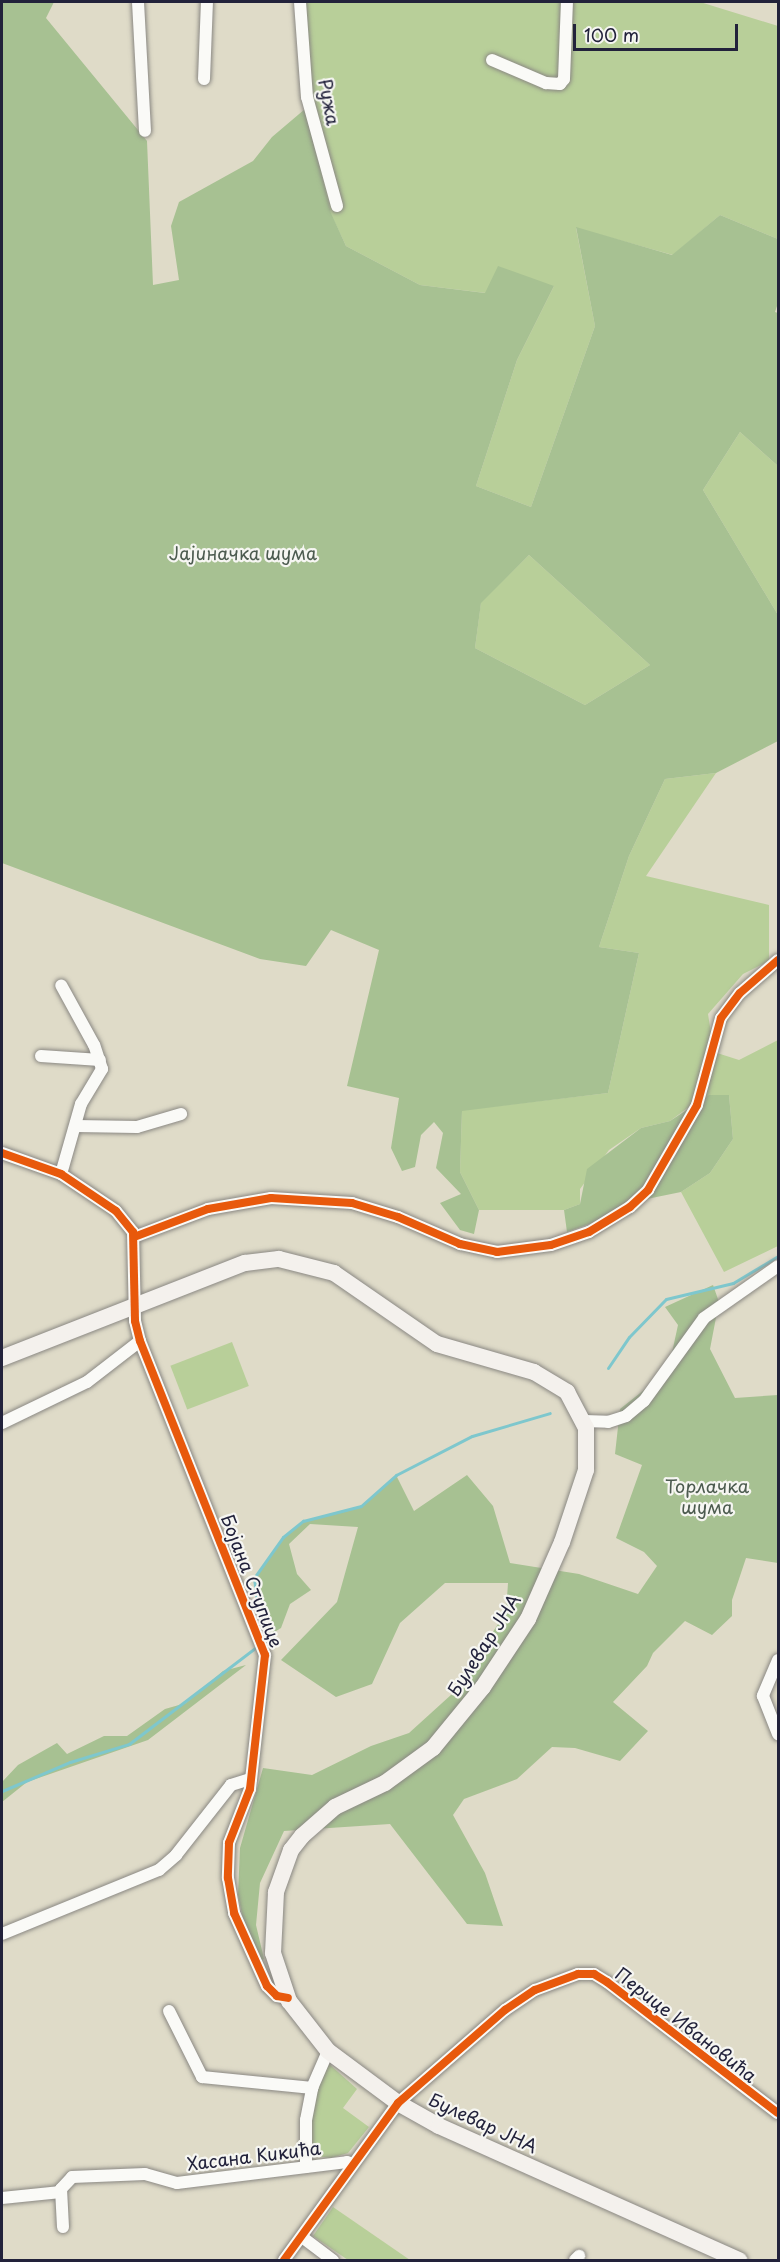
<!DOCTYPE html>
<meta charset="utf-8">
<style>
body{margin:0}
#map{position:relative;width:780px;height:2262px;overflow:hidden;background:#dfdbc8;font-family:"Playpen Sans",sans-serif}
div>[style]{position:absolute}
.green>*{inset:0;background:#b8cf99;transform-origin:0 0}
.forest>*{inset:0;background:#a7c192}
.stream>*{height:3px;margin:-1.5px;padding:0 1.5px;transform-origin:1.5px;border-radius:1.5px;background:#7ec7cd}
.roads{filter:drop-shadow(0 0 2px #8a8883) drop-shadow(0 0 2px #8a8883)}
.minor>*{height:12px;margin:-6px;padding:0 6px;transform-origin:6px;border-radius:6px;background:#fafaf7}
.secondary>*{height:16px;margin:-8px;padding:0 8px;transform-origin:8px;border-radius:8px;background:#f4f1ed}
.cycleway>*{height:8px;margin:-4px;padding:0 4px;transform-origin:4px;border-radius:4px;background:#e8590c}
span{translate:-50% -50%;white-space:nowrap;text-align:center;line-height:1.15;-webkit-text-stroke:4.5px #f6f6f2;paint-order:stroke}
.street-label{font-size:18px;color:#22223b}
.park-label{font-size:18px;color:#4c5b4f}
.frame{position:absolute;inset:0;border:3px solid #22223b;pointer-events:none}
.scale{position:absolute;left:573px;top:24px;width:165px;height:27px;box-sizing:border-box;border:3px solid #22223b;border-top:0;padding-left:8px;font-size:18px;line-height:21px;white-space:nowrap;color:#22223b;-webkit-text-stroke:4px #f6f6f2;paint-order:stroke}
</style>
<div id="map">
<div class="green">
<i style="clip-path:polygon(300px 2px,700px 2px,778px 26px,778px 239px,720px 215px,673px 255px,576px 228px,595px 326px,531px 507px,476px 486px,517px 360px,554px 286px,486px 293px,420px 285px,346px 246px,331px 214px,320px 174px,307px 97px)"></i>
<i style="clip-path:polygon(740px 432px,778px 466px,778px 615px,703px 490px)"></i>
<i style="clip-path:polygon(529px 555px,650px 665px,585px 705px,475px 648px,481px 602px)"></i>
<i style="clip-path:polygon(716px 773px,646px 876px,769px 905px,769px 961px,743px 974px,708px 1014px,714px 1052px,739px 1060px,778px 1040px,778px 1246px,724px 1272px,681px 1192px,710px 1173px,733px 1139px,729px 1095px,694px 1103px,670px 1121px,641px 1128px,609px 1150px,580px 1189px,580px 1204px,564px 1210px,479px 1210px,460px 1172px,462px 1110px,608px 1093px,639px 953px,599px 947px,629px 856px,665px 779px)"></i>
<i style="left:232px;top:1342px;width:47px;height:66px;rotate:69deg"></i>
<i style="clip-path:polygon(328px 2063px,357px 2089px,343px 2108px,369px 2127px,348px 2153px,331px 2158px,315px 2156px,309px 2132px,318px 2086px)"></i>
<i style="clip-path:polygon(333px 2207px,410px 2260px,348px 2260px,313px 2236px)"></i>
</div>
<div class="forest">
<i style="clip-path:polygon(evenodd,2px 2px,54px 2px,46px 18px,147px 141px,153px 285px,179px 280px,171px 226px,179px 202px,253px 161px,272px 137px,305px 109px,331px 213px,346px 246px,420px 285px,485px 293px,498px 266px,554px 286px,517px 360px,476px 486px,531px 507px,595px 326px,576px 227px,672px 255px,720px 215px,778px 239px,778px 303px,775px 312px,778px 313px,778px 466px,740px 432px,703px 490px,778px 615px,778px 741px,716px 773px,665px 779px,629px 856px,599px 947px,639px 953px,608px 1093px,462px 1111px,460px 1172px,479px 1210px,474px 1234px,460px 1230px,440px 1203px,461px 1194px,436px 1168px,443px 1133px,434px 1122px,421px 1135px,415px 1167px,402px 1171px,391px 1148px,399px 1098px,347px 1086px,379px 950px,331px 930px,306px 966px,260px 959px,2px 863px,2px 2px,529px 555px,650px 665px,585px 705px,475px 648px,481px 603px,529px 555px)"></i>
<i style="clip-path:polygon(709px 1095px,729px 1095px,733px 1139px,710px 1173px,681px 1192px,632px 1202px,609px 1217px,567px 1232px,564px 1210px,580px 1204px,587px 1169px,641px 1128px,670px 1121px)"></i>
<i style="clip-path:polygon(713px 1285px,719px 1302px,710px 1349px,735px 1398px,778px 1395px,778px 1563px,746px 1558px,732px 1600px,732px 1616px,712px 1635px,685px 1621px,653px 1653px,647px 1666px,613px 1702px,648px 1731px,620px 1761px,575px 1748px,552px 1747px,517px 1779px,464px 1799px,453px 1815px,485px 1873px,503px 1926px,467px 1924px,390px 1824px,284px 1831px,260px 1883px,256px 1925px,264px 1959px,260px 1961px,244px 1924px,238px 1895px,240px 1848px,263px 1768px,312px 1775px,371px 1746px,409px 1733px,452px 1694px,506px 1612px,508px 1583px,445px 1583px,400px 1623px,372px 1684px,336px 1697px,281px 1660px,337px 1602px,358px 1527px,310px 1524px,289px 1544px,297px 1574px,311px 1590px,290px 1604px,281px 1628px,268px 1636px,254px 1578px,283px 1537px,303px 1521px,361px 1506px,396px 1475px,414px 1511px,467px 1475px,493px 1506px,510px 1563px,579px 1574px,638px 1594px,657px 1566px,644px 1552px,616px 1538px,642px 1465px,615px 1454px,620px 1409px,668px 1371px,678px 1325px,665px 1307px)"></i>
<i style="clip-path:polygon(246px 1665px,148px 1740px,27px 1782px,2px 1802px,2px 1782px,18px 1765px,57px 1743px,67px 1754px,104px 1736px,127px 1736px,165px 1709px,186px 1703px,223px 1671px)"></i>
</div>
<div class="stream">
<i style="left:608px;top:1368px;width:37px;rotate:-56deg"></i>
<i style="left:629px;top:1337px;width:53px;rotate:-45.8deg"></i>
<i style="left:666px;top:1299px;width:69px;rotate:-13.4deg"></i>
<i style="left:733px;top:1283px;width:52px;rotate:-31deg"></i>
<i style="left:260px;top:1628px;width:50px;rotate:-96.8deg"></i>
<i style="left:254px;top:1578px;width:50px;rotate:-54.7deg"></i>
<i style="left:283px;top:1537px;width:26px;rotate:-39deg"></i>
<i style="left:303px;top:1521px;width:60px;rotate:-14.5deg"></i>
<i style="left:361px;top:1506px;width:47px;rotate:-41.5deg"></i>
<i style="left:396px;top:1475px;width:85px;rotate:-27.2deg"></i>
<i style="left:472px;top:1436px;width:81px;rotate:-16.4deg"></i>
<i style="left:2px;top:1791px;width:74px;rotate:-23.1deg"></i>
<i style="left:70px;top:1762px;width:62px;rotate:-17deg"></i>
<i style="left:129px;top:1744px;width:163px;rotate:-37.3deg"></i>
</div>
<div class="roads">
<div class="minor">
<i style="left:138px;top:2px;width:129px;rotate:86.9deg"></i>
<i style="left:300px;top:2px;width:95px;rotate:85.8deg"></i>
<i style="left:307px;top:97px;width:113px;rotate:74.6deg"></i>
<i style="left:492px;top:60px;width:59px;rotate:23.1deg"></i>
<i style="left:546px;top:83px;width:14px;rotate:4deg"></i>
<i style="left:560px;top:84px;width:6px;rotate:-51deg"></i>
<i style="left:564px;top:79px;width:77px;rotate:-87.8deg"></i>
<i style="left:204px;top:79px;width:77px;rotate:-87.8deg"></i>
<i style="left:41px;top:1056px;width:59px;rotate:3.9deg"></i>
<i style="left:76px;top:1126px;width:61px;rotate:0.9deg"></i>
<i style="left:137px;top:1127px;width:46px;rotate:-16.5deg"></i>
<i style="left:2px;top:1153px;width:63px;rotate:19.6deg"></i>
<i style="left:61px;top:1174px;width:66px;rotate:33.9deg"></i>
<i style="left:116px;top:1211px;width:27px;rotate:51deg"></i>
<i style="left:133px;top:1232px;width:89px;rotate:88.7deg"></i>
<i style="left:135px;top:1321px;width:21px;rotate:76deg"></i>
<i style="left:140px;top:1341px;width:338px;rotate:68.3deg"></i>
<i style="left:265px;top:1655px;width:135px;rotate:96.4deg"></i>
<i style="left:250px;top:1789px;width:58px;rotate:111.3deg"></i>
<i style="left:229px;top:1843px;width:35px;rotate:92deg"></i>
<i style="left:228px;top:1878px;width:36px;rotate:80deg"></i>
<i style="left:234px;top:1913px;width:80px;rotate:65.7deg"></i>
<i style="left:267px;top:1986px;width:14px;rotate:45deg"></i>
<i style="left:277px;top:1996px;width:11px;rotate:10deg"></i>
<i style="left:61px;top:1174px;width:73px;rotate:-74.1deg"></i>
<i style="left:81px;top:1104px;width:41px;rotate:-59deg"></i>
<i style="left:102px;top:1069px;width:25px;rotate:-108deg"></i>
<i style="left:94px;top:1045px;width:68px;rotate:-118.8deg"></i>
<i style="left:134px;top:1237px;width:79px;rotate:-20.7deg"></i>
<i style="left:208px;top:1209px;width:64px;rotate:-9.9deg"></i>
<i style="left:271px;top:1198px;width:81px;rotate:3.5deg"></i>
<i style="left:352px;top:1203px;width:48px;rotate:16.9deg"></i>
<i style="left:398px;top:1217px;width:68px;rotate:23.5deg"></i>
<i style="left:460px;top:1244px;width:38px;rotate:12deg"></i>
<i style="left:497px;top:1252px;width:54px;rotate:-7.4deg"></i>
<i style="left:551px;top:1245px;width:40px;rotate:-18.9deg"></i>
<i style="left:589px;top:1232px;width:48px;rotate:-31.4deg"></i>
<i style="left:630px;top:1207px;width:25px;rotate:-43deg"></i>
<i style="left:648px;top:1190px;width:98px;rotate:-60deg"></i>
<i style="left:697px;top:1105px;width:90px;rotate:-74.6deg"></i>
<i style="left:721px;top:1018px;width:31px;rotate:-53deg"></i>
<i style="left:740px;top:993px;width:50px;rotate:-41deg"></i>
<i style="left:584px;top:1421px;width:24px;rotate:2deg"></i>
<i style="left:608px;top:1422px;width:19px;rotate:-18deg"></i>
<i style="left:626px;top:1416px;width:23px;rotate:-40deg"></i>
<i style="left:644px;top:1401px;width:102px;rotate:-54.1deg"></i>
<i style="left:704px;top:1318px;width:90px;rotate:-35.1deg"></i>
<i style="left:2px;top:1423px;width:94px;rotate:-25.8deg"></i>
<i style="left:87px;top:1382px;width:67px;rotate:-37.7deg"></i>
<i style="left:778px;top:1660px;width:39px;rotate:113deg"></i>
<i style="left:763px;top:1696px;width:41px;rotate:68.5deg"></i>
<i style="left:2px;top:1934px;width:170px;rotate:-22.2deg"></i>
<i style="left:159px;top:1870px;width:23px;rotate:-41deg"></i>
<i style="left:176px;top:1855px;width:89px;rotate:-51.8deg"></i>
<i style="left:231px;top:1785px;width:21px;rotate:-17deg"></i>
<i style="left:169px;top:2011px;width:74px;rotate:63.4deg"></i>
<i style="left:202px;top:2077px;width:111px;rotate:5.7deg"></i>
<i style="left:306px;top:2167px;width:47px;rotate:-90deg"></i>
<i style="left:306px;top:2120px;width:33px;rotate:-79deg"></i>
<i style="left:312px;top:2088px;width:40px;rotate:-66.6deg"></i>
<i style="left:2px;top:2198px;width:59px;rotate:-5.8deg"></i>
<i style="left:63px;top:2227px;width:38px;rotate:-93deg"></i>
<i style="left:61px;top:2189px;width:16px;rotate:-47deg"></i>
<i style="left:72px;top:2177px;width:73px;rotate:-2.4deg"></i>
<i style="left:145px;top:2174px;width:33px;rotate:16deg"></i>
<i style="left:177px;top:2183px;width:171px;rotate:-7deg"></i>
<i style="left:347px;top:2162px;width:6px;rotate:18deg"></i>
<i style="left:302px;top:2237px;width:39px;rotate:37deg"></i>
<i style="left:284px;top:2260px;width:194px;rotate:-54deg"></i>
<i style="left:398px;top:2103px;width:142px;rotate:-41deg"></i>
<i style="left:505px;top:2010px;width:36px;rotate:-34deg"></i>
<i style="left:535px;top:1990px;width:46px;rotate:-20.4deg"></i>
<i style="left:578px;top:1974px;width:16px"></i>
<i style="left:594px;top:1974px;width:15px;rotate:32deg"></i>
<i style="left:607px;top:1982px;width:215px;rotate:37.5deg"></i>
<i style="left:575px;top:2260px;width:6px;rotate:-45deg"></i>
</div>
<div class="secondary">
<i style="left:2px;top:1358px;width:261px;rotate:-21.4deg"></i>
<i style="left:245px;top:1263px;width:34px;rotate:-7deg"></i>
<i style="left:279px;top:1259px;width:57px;rotate:14.3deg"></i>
<i style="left:334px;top:1273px;width:125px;rotate:34.6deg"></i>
<i style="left:437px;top:1344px;width:101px;rotate:16.1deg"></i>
<i style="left:534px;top:1372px;width:39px;rotate:31deg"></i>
<i style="left:567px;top:1392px;width:41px;rotate:62.2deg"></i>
<i style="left:586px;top:1428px;width:42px;rotate:90deg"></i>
<i style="left:586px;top:1470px;width:76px;rotate:108.4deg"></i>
<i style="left:562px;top:1542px;width:84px;rotate:113.8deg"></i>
<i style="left:528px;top:1619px;width:82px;rotate:123.5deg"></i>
<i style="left:483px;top:1687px;width:79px;rotate:129.3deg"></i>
<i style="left:433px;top:1748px;width:59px;rotate:143.9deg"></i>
<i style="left:385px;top:1783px;width:55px;rotate:154.4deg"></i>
<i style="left:335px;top:1807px;width:44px;rotate:138.7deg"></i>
<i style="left:302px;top:1836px;width:18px;rotate:128deg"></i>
<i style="left:291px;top:1850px;width:45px;rotate:109.7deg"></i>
<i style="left:276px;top:1892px;width:61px;rotate:92.8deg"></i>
<i style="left:273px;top:1953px;width:51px;rotate:71.6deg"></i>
<i style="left:289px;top:2001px;width:63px;rotate:52deg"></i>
<i style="left:328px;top:2051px;width:87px;rotate:36.6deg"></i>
<i style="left:398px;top:2103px;width:47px;rotate:29.3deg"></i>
<i style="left:439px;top:2126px;width:329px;rotate:24.1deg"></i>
</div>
</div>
<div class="cycleway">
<i style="left:2px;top:1153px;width:63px;rotate:19.6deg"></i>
<i style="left:61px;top:1174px;width:66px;rotate:33.9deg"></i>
<i style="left:116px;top:1211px;width:27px;rotate:51deg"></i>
<i style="left:133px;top:1232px;width:89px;rotate:88.7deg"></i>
<i style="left:135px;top:1321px;width:21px;rotate:76deg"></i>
<i style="left:140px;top:1341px;width:338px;rotate:68.3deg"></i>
<i style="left:265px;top:1655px;width:135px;rotate:96.4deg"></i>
<i style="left:250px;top:1789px;width:58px;rotate:111.3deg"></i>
<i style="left:229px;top:1843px;width:35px;rotate:92deg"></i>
<i style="left:228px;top:1878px;width:36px;rotate:80deg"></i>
<i style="left:234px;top:1913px;width:80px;rotate:65.7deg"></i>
<i style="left:267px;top:1986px;width:14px;rotate:45deg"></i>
<i style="left:277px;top:1996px;width:11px;rotate:10deg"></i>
<i style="left:134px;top:1237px;width:79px;rotate:-20.7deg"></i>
<i style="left:208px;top:1209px;width:64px;rotate:-9.9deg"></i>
<i style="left:271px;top:1198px;width:81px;rotate:3.5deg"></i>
<i style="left:352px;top:1203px;width:48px;rotate:16.9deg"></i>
<i style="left:398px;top:1217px;width:68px;rotate:23.5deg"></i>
<i style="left:460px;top:1244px;width:38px;rotate:12deg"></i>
<i style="left:497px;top:1252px;width:54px;rotate:-7.4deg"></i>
<i style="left:551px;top:1245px;width:40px;rotate:-18.9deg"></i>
<i style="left:589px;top:1232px;width:48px;rotate:-31.4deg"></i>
<i style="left:630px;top:1207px;width:25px;rotate:-43deg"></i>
<i style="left:648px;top:1190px;width:98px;rotate:-60deg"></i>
<i style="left:697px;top:1105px;width:90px;rotate:-74.6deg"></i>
<i style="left:721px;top:1018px;width:31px;rotate:-53deg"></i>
<i style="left:740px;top:993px;width:50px;rotate:-41deg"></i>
<i style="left:284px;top:2260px;width:194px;rotate:-54deg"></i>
<i style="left:398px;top:2103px;width:142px;rotate:-41deg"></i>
<i style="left:505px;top:2010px;width:36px;rotate:-34deg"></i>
<i style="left:535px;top:1990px;width:46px;rotate:-20.4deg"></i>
<i style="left:578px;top:1974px;width:16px"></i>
<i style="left:594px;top:1974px;width:15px;rotate:32deg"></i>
<i style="left:607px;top:1982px;width:215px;rotate:37.5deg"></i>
</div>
<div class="street-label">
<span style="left:329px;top:102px;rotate:79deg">Ружа</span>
<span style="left:252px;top:1581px;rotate:69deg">Бојана Ступице</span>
<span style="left:484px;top:1645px;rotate:-57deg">Булевар ЈНА</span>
<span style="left:686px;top:2025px;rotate:38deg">Перице Ивановића</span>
<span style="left:483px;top:2123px;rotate:25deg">Булевар ЈНА</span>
<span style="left:254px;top:2156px;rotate:-7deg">Хасана Кикића</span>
</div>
<div class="park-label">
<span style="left:243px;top:553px">Јајиначка шума</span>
<span style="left:707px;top:1497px">Торлачка<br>шума</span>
</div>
<div class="frame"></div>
<div class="scale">100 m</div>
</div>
